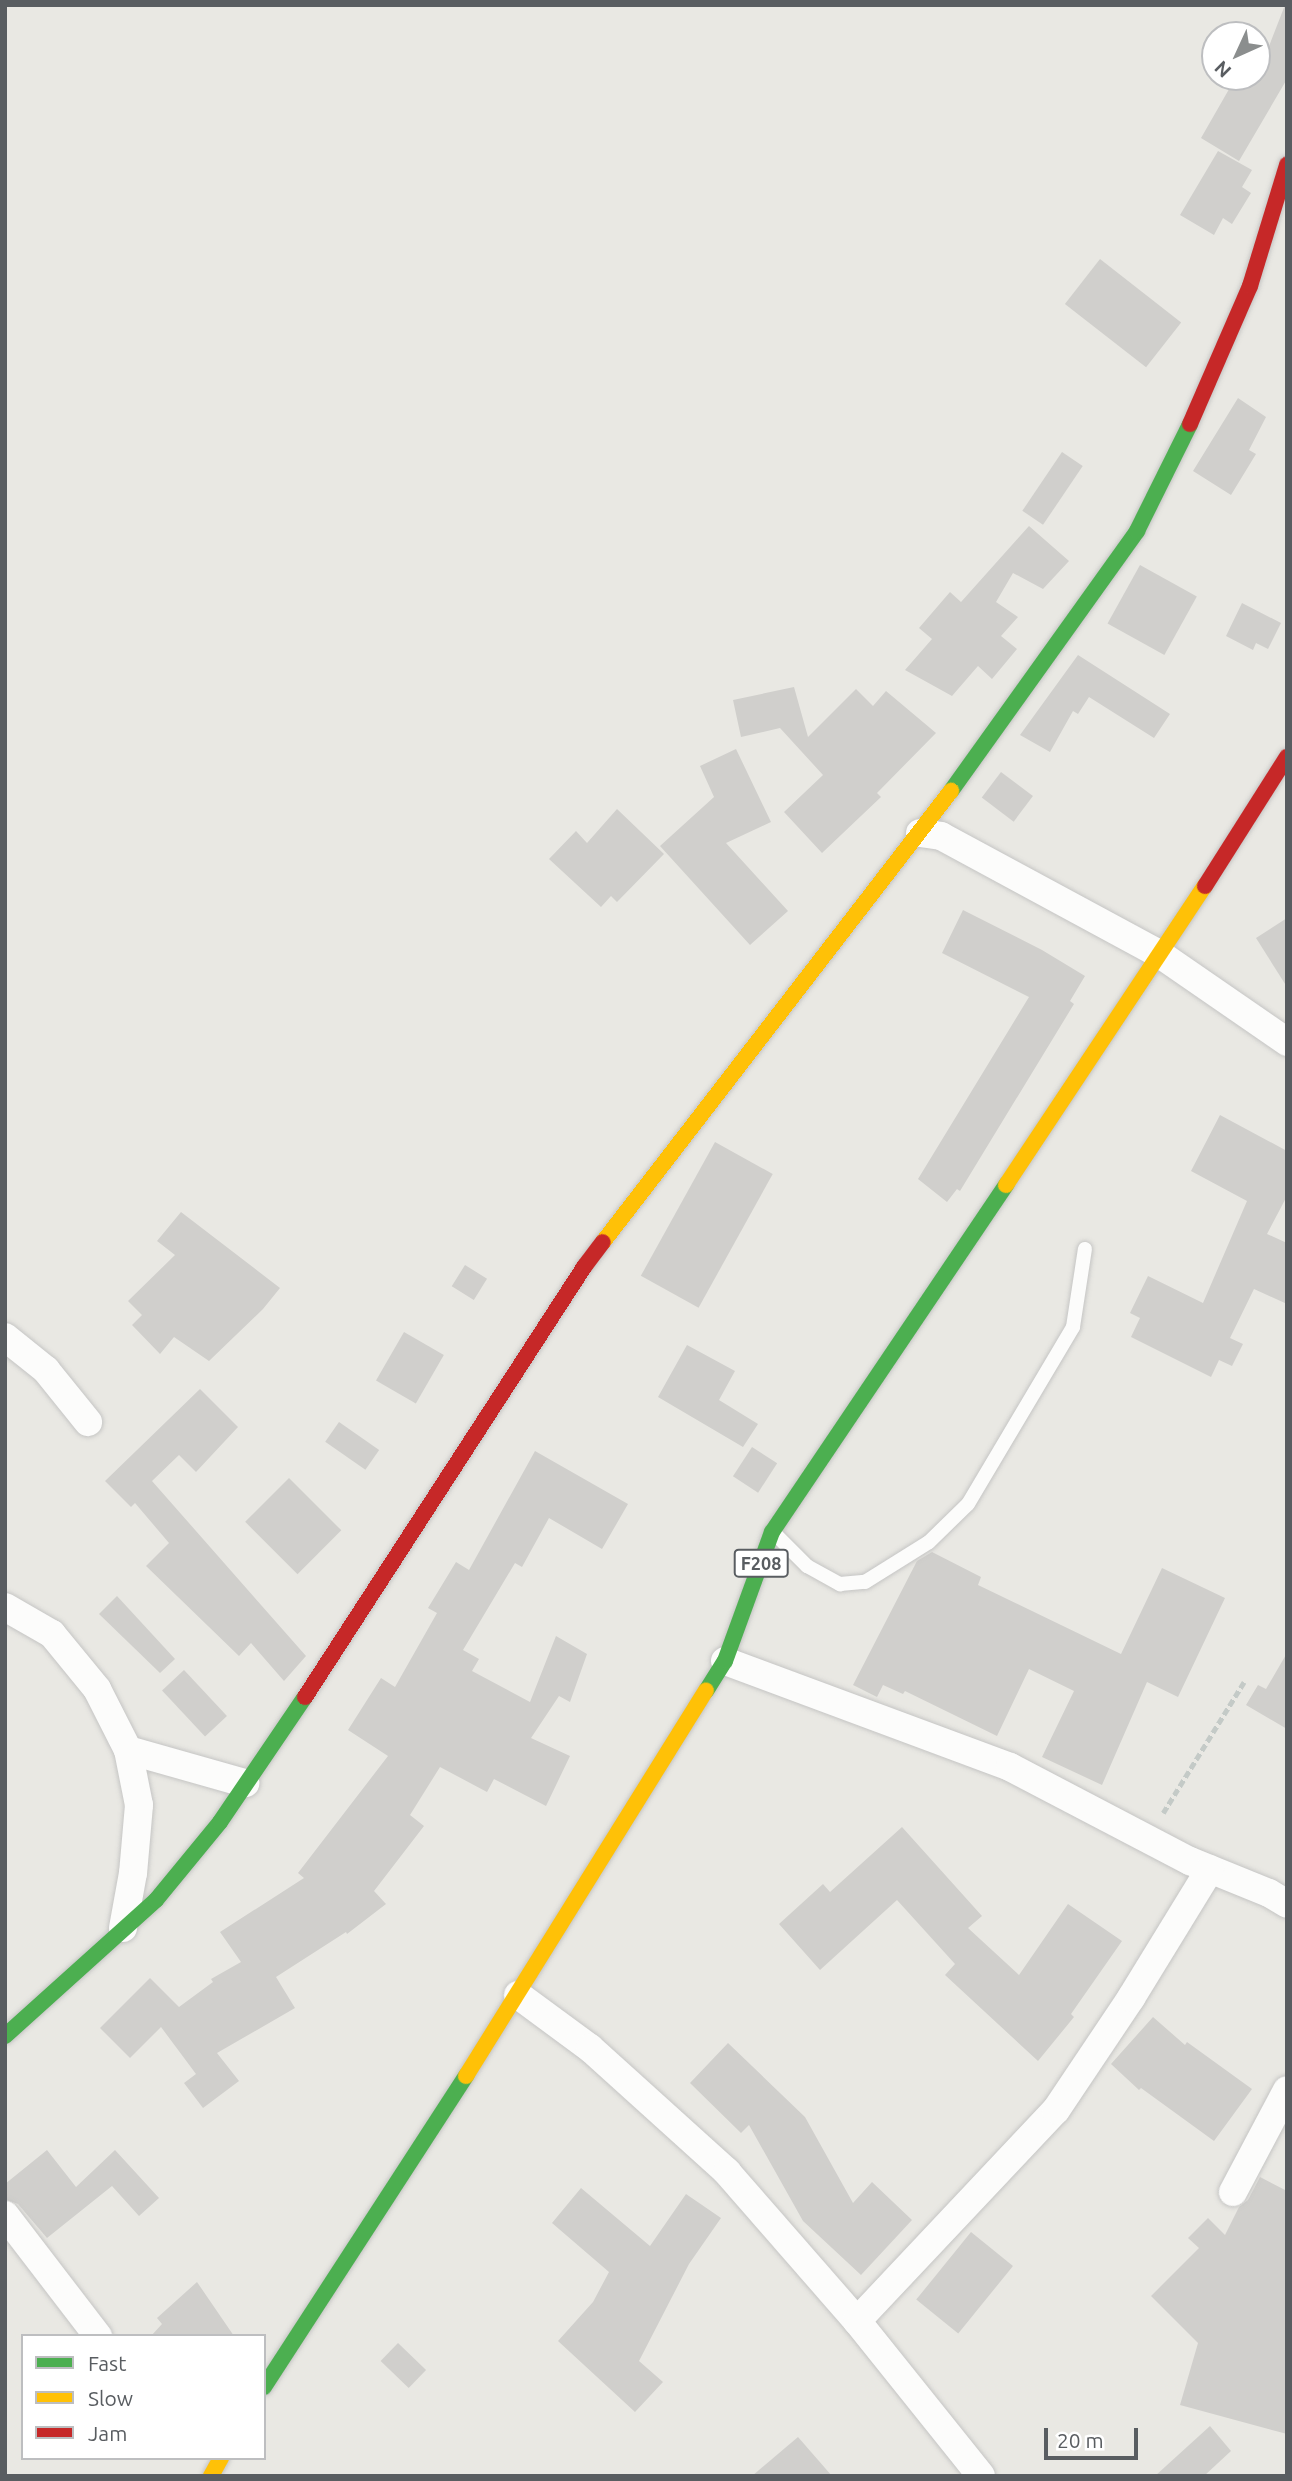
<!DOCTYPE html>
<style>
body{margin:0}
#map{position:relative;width:1292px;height:2481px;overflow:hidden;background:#e9e8e3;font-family:Ubuntu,sans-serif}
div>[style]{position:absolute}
.building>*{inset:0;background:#d0cfcc;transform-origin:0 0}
.path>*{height:4.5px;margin-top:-2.25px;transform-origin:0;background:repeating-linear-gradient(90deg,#c4cac7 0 7px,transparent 0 10.5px)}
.roads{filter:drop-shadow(0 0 2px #c5c5c4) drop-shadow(0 0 2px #c5c5c4)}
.lane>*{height:14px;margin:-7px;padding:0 7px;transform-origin:7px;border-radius:7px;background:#fcfcfb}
.street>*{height:28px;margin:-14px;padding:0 14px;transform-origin:14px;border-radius:14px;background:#fcfcfb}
.fast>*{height:16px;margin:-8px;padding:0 8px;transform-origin:8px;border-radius:8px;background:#4caf50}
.slow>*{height:16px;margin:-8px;padding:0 8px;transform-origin:8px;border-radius:8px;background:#ffc107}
.jam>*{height:16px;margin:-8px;padding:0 8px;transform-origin:8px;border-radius:8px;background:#c62828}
span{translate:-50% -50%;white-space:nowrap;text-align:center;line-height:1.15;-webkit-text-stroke:6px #fff;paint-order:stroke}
.shield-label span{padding:2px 5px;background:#fff;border:2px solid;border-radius:5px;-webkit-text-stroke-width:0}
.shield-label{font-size:18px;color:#595d61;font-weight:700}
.frame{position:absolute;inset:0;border:7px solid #595d61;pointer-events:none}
.legend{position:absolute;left:21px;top:2334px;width:245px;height:126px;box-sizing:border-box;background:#fff;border:2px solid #bdbec0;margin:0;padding:9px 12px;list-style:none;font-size:21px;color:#595d61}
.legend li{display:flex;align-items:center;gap:14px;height:35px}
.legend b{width:35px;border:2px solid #bdbec0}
.north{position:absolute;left:1201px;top:21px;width:70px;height:70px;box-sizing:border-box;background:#fff;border:2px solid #bdbec0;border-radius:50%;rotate:225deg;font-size:19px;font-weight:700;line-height:28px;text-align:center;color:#595d61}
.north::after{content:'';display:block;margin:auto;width:24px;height:32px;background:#8b8e8e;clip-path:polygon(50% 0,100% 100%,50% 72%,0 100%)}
.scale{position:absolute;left:1044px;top:2428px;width:94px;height:32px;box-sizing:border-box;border:4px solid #595d61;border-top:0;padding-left:9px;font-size:21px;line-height:24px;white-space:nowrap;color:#595d61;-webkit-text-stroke:5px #fff;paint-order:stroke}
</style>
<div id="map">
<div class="building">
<i style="clip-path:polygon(1285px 5px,1287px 79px,1239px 161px,1201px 138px,1236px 77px,1257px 77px)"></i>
<i style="clip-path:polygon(1218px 151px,1252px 170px,1242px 187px,1251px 193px,1232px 224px,1223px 218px,1214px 235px,1180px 215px)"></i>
<i style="left:1100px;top:259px;width:103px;height:57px;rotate:38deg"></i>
<i style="clip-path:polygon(1238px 398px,1266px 417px,1249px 450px,1256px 454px,1231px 495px,1193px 471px)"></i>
<i style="left:1062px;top:452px;width:25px;height:71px;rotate:34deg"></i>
<i style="clip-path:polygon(1029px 526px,1069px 561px,1043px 589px,1013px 573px,996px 602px,1018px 617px,1001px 636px,1017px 649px,992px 679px,978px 666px,952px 696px,905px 670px,932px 639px,919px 628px,950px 592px,961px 602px)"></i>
<i style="left:1140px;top:565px;width:65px;height:67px;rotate:29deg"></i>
<i style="clip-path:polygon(1242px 603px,1281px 623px,1268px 649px,1256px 643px,1253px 650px,1226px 636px)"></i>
<i style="clip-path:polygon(1078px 655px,1170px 714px,1154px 738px,1089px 697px,1078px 714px,1073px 711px,1050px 752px,1020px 735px)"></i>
<i style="clip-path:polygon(794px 687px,808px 737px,856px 689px,873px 706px,886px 691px,936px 733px,877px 793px,881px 797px,822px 853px,784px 812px,823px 775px,780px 728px,741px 737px,733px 700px)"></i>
<i style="clip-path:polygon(736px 749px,771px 822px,726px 843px,788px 911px,750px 945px,660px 846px,714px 797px,700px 766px)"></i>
<i style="left:1001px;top:772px;width:40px;height:32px;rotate:37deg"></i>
<i style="clip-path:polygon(617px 809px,664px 854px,617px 902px,611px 896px,601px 907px,549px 859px,576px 831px,587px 843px)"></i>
<i style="clip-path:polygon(963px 910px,1042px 950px,1085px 976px,1070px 1001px,1074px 1004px,960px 1191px,957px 1189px,947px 1202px,918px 1179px,1029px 997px,942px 953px)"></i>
<i style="clip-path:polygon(1287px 918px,1287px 987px,1256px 938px)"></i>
<i style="clip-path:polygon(1220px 1115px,1287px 1151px,1287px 1196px,1267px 1234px,1287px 1243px,1287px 1304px,1254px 1289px,1230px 1338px,1243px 1344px,1232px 1366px,1219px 1360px,1211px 1377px,1131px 1337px,1140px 1318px,1130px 1313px,1148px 1276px,1203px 1303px,1247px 1201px,1191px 1171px)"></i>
<i style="left:715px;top:1142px;width:66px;height:153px;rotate:29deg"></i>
<i style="clip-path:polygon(181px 1212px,280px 1288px,263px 1309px,209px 1361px,174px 1337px,160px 1354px,132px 1325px,142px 1315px,128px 1301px,175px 1255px,157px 1241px)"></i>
<i style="left:465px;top:1265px;width:26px;height:25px;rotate:32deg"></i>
<i style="left:404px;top:1332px;width:46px;height:56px;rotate:30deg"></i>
<i style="clip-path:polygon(687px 1345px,735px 1371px,719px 1400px,758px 1424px,743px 1447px,658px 1397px)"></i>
<i style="clip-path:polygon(200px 1389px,238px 1427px,196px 1472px,179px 1455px,152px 1481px,306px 1656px,284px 1681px,251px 1643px,239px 1656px,146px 1566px,169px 1543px,135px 1503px,131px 1507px,105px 1481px)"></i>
<i style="left:339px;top:1422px;width:49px;height:24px;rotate:35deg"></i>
<i style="left:752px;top:1447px;width:30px;height:35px;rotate:33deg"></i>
<i style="clip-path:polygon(535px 1451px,628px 1504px,602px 1549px,549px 1518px,522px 1567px,515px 1563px,463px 1650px,479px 1659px,472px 1671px,530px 1702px,556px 1636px,587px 1654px,570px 1702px,559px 1696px,531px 1738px,570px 1756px,546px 1806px,494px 1779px,487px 1792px,440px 1767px,410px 1815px,424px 1826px,374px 1891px,386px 1904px,347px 1934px,346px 1932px,276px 1977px,295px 2008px,217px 2053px,239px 2081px,203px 2108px,184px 2083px,196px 2074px,161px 2027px,130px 2058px,100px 2028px,150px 1978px,179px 2007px,213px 1982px,211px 1979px,241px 1962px,220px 1932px,304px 1878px,298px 1873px,388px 1756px,348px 1730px,381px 1678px,395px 1687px,437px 1613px,428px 1608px,456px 1562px,469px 1570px)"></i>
<i style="left:289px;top:1478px;width:74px;height:62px;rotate:45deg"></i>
<i style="clip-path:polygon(932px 1552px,981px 1577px,978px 1585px,1121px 1654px,1162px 1568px,1225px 1598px,1178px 1697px,1147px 1682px,1102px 1785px,1042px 1757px,1074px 1691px,1029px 1669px,997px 1736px,905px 1691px,903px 1694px,883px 1685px,877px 1697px,853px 1685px,917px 1561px)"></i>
<i style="clip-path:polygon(117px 1596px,175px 1659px,160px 1673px,99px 1614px)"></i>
<i style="clip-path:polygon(1287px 1653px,1287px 1729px,1246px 1705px,1258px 1685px,1266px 1689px)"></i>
<i style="left:184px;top:1670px;width:63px;height:30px;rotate:47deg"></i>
<i style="clip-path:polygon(902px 1827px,982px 1916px,968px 1928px,1019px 1975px,1068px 1904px,1122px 1941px,1071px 2014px,1074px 2017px,1038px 2061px,945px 1975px,955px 1964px,897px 1900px,820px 1970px,779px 1924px,823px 1884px,830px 1892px)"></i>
<i style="clip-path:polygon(1153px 2017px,1185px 2045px,1187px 2042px,1252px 2089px,1214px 2141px,1141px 2088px,1139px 2090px,1111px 2064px)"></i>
<i style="clip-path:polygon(728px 2043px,805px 2117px,853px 2203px,872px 2182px,912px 2220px,861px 2275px,803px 2221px,749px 2125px,741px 2133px,690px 2083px)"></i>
<i style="clip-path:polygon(47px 2150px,76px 2187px,115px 2150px,159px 2198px,139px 2216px,112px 2186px,47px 2238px,18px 2204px,5px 2199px,5px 2184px)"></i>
<i style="clip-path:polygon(1260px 2177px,1287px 2191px,1287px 2434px,1180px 2405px,1198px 2343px,1151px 2296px,1199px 2248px,1188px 2238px,1208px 2218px,1225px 2235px,1239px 2207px,1248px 2200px)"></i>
<i style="clip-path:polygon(581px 2188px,650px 2246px,686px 2194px,721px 2218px,689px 2264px,639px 2361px,663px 2382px,635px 2412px,558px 2341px,593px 2302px,609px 2272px,552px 2223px)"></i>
<i style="left:971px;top:2232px;width:54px;height:87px;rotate:39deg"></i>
<i style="clip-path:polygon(197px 2282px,234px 2336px,151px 2336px,162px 2324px,157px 2318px)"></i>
<i style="left:398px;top:2343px;width:39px;height:25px;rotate:44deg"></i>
<i style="clip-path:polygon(1210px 2426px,1231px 2451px,1204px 2476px,1155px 2476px)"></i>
<i style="clip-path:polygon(798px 2437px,832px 2476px,752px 2476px)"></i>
</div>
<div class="path">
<i style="left:1163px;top:1813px;width:154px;rotate:-58.3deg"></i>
</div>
<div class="roads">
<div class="lane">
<i style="left:774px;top:1533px;width:47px;rotate:45deg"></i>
<i style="left:807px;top:1566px;width:38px;rotate:29deg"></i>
<i style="left:840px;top:1584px;width:25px;rotate:-5deg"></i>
<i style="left:865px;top:1582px;width:75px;rotate:-32deg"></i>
<i style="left:929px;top:1542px;width:54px;rotate:-44.3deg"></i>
<i style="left:968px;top:1504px;width:206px;rotate:-59.3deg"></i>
<i style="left:1073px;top:1327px;width:79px;rotate:-81.3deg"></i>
</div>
<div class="street">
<i style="left:920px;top:833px;width:21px;rotate:8deg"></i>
<i style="left:941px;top:836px;width:250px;rotate:28.4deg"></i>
<i style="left:1161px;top:955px;width:153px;rotate:34.6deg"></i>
<i style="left:5px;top:1337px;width:53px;rotate:38.8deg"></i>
<i style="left:46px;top:1370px;width:67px;rotate:51.1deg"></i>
<i style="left:5px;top:1607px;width:54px;rotate:29.9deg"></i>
<i style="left:52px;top:1634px;width:71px;rotate:50.7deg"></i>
<i style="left:97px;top:1689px;width:68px;rotate:63.1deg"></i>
<i style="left:128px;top:1750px;width:56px;rotate:78.7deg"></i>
<i style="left:139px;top:1805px;width:68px;rotate:95deg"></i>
<i style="left:133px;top:1873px;width:56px;rotate:100.3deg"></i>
<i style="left:725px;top:1661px;width:304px;rotate:20.4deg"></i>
<i style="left:1010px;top:1767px;width:203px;rotate:27.6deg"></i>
<i style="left:1190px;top:1861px;width:85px;rotate:22.1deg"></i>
<i style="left:1269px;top:1893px;width:21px;rotate:31deg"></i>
<i style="left:128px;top:1750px;width:122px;rotate:15.8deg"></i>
<i style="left:518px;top:1995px;width:89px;rotate:36.4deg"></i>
<i style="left:590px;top:2048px;width:185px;rotate:42.1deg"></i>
<i style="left:727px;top:2172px;width:198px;rotate:48.9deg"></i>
<i style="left:857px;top:2321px;width:198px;rotate:51.3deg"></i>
<i style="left:1233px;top:2192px;width:115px;rotate:-62.1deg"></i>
<i style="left:5px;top:2215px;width:153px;rotate:52.5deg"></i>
<i style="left:857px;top:2321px;width:290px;rotate:-46.7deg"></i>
<i style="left:1056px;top:2110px;width:135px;rotate:-56.2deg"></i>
<i style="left:1131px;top:1998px;width:151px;rotate:-58.5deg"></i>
</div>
<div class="fast">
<i style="left:951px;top:791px;width:320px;rotate:-54.4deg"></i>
<i style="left:1137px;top:531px;width:119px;rotate:-63.6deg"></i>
<i style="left:706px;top:1691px;width:36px;rotate:-58deg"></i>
<i style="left:725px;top:1661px;width:137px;rotate:-70deg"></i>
<i style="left:772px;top:1532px;width:419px;rotate:-56deg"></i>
<i style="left:5px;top:2036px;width:203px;rotate:-42deg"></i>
<i style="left:156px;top:1900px;width:101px;rotate:-50.6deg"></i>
<i style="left:220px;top:1822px;width:151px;rotate:-55.8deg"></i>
<i style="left:264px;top:2387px;width:371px;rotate:-57deg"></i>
</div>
<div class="slow">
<i style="left:1006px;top:1185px;width:359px;rotate:-56.4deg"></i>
<i style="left:603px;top:1242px;width:570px;rotate:-52.35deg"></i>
<i style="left:466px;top:2076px;width:454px;rotate:-58.1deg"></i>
<i style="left:211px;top:2476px;width:21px;rotate:-61deg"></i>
</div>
<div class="jam">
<i style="left:1190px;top:424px;width:150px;rotate:-66.5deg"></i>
<i style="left:1250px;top:286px;width:127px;rotate:-73deg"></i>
<i style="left:1205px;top:886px;width:153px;rotate:-57.6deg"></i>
<i style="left:305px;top:1697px;width:513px;rotate:-57.02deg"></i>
<i style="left:584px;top:1267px;width:31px;rotate:-53deg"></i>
</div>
</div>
<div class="shield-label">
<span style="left:761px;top:1563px">F208</span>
</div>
<div class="frame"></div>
<ul class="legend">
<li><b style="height:9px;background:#4caf50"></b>Fast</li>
<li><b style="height:9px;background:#ffc107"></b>Slow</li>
<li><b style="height:9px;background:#c62828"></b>Jam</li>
</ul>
<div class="north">N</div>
<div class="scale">20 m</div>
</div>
